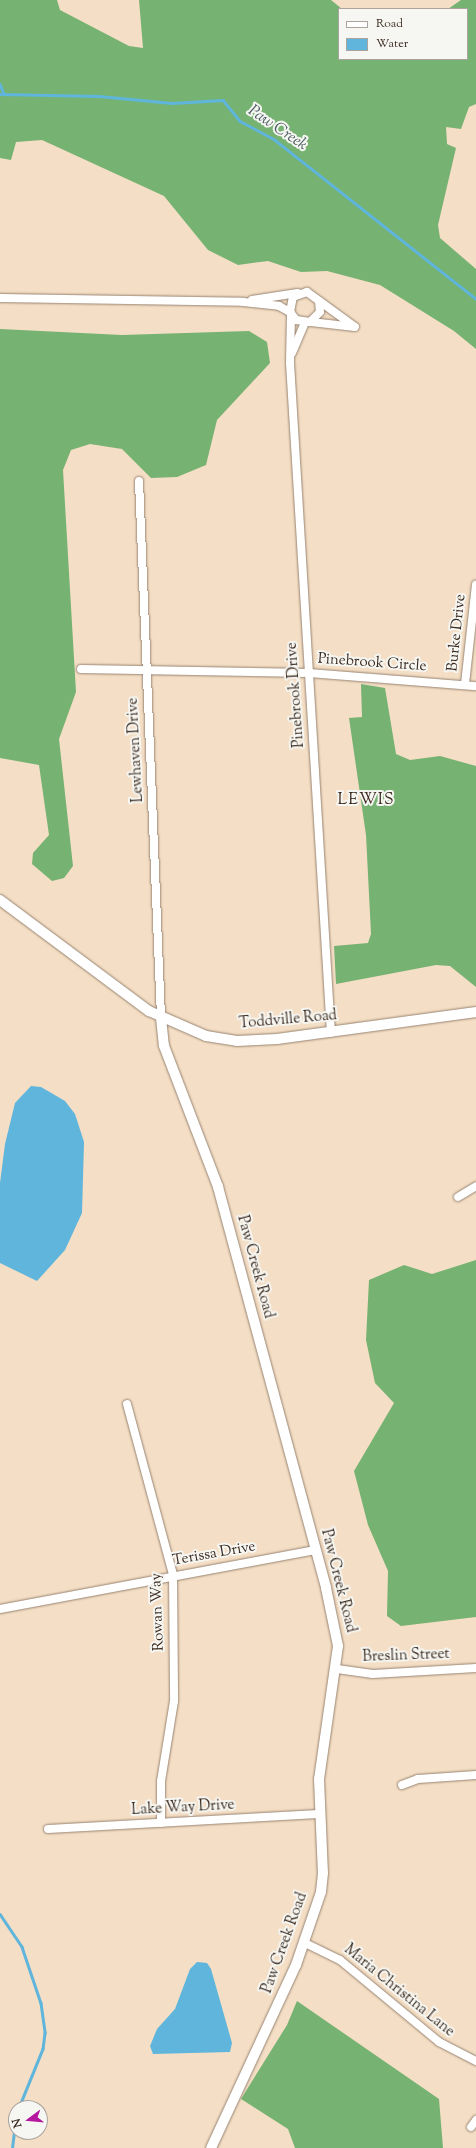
<!DOCTYPE html>
<style>
body{margin:0}
#map{position:relative;width:476px;height:2148px;overflow:hidden;background:#f4dec5;font-family:"Sorts Mill Goudy",serif}
div>[style]{position:absolute}
.forest>*{inset:0;background:#76b272}
.water>*{inset:0;background:#5fb5db}
.stream>*{height:2.5px;margin:-1.25px;padding:0 1.25px;transform-origin:1.25px;border-radius:1.25px;background:#5fb5db}
.roads{filter:drop-shadow(0 0 1px #988472) drop-shadow(0 0 1px #988472)}
.minor>*{height:8px;margin:-4px;padding:0 4px;transform-origin:4px;border-radius:4px;background:#fff}
.tertiary>*{height:10px;margin:-5px;padding:0 5px;transform-origin:5px;border-radius:5px;background:#fff}
span{translate:-50% -50%;white-space:nowrap;text-align:center;line-height:1.15;-webkit-text-stroke:4px #f6f6f2;paint-order:stroke}
.street-label{font-size:15px;color:#3b2a1e}
.water-label{font-size:16px;color:#485b60;font-style:italic}
.neighbourhood-label{font-size:16px;color:#3b2a1e;letter-spacing:1px}
.legend{position:absolute;left:338px;top:8px;width:130px;height:52px;box-sizing:border-box;background:#f6f6f2;border:1px solid #aba49d;margin:0;padding:5px 7px;list-style:none;font-size:12px;color:#3b2a1e}
.legend li{display:flex;align-items:center;gap:8px;height:20px}
.legend b{width:20px;border:1px solid #aba49d}
.north{position:absolute;left:8px;top:2100px;width:40px;height:40px;box-sizing:border-box;background:#f6f6f2;border:1px solid #aba49d;border-radius:50%;rotate:254deg;font-size:11px;font-weight:700;line-height:16px;text-align:center;color:#3b2a1e}
.north::after{content:'';display:block;margin:auto;width:14px;height:18px;background:#b5179e;clip-path:polygon(50% 0,100% 100%,50% 72%,0 100%)}
</style>
<div id="map">
<div class="forest">
<i style="clip-path:polygon(0 0,57px 0,60px 10px,129px 46px,143px 48px,139px 0,331px 0,342px 9px,339px 9px,339px 59px,467px 59px,467px 9px,448px 9px,461px 0,476px 0,476px 104px,469px 107px,461px 129px,446px 127px,447px 144px,456px 148px,438px 225px,440px 238px,476px 269px,476px 349px,454px 331px,380px 285px,327px 271px,301px 272px,268px 261px,238px 265px,208px 250px,164px 196px,42px 140px,16px 142px,11px 160px,0 158px)"></i>
<i style="clip-path:polygon(0 329px,122px 335px,249px 331px,267px 342px,270px 363px,217px 420px,206px 465px,177px 477px,151px 478px,122px 449px,90px 444px,71px 450px,63px 470px,76px 692px,59px 739px,73px 866px,64px 878px,52px 881px,32px 864px,33px 853px,49px 835px,39px 765px,0 758px)"></i>
<i style="clip-path:polygon(361px 684px,385px 688px,396px 754px,410px 760px,440px 756px,476px 766px,476px 987px,450px 966px,436px 965px,336px 984px,334px 946px,368px 943px,371px 934px,366px 835px,349px 718px,362px 717px)"></i>
<i style="clip-path:polygon(476px 1260px,476px 1617px,401px 1626px,387px 1616px,388px 1571px,368px 1525px,354px 1471px,394px 1403px,375px 1383px,366px 1340px,369px 1280px,404px 1265px,432px 1274px)"></i>
<i style="clip-path:polygon(297px 2001px,439px 2099px,443px 2148px,295px 2148px,288px 2129px,241px 2099px,287px 2025px)"></i>
</div>
<div class="water">
<i style="clip-path:polygon(31px 1086px,41px 1087px,65px 1101px,75px 1114px,84px 1142px,82px 1213px,65px 1250px,37px 1281px,0 1263px,0 1183px,5px 1144px,15px 1103px)"></i>
<i style="clip-path:polygon(197px 1962px,207px 1963px,211px 1969px,232px 2043px,230px 2052px,153px 2054px,150px 2046px,157px 2029px,175px 2009px,190px 1969px)"></i>
</div>
<div class="stream">
<i style="left:0;top:84px;width:11px;rotate:68deg"></i>
<i style="left:0;top:94px;width:99px;rotate:1.2deg"></i>
<i style="left:99px;top:96px;width:73px;rotate:5.5deg"></i>
<i style="left:172px;top:103px;width:51px;rotate:-3.4deg"></i>
<i style="left:223px;top:100px;width:27px;rotate:51deg"></i>
<i style="left:240px;top:121px;width:40px;rotate:28deg"></i>
<i style="left:275px;top:140px;width:256px;rotate:38.3deg"></i>
<i style="left:0;top:1914px;width:40px;rotate:56deg"></i>
<i style="left:22px;top:1947px;width:59px;rotate:71.3deg"></i>
<i style="left:41px;top:2003px;width:30px;rotate:82deg"></i>
<i style="left:45px;top:2033px;width:16px;rotate:97deg"></i>
<i style="left:43px;top:2049px;width:64px;rotate:112.1deg"></i>
<i style="left:12px;top:2148px;width:31px;rotate:-83deg"></i>
</div>
<div class="roads">
<div class="minor">
<i style="left:0;top:298px;width:243px;rotate:0.9deg"></i>
<i style="left:243px;top:302px;width:36px;rotate:6deg"></i>
<i style="left:279px;top:306px;width:13px;rotate:29deg"></i>
<i style="left:252px;top:300px;width:46px;rotate:-8.8deg"></i>
<i style="left:319px;top:301px;width:11px;rotate:85deg"></i>
<i style="left:320px;top:312px;width:14px;rotate:135deg"></i>
<i style="left:310px;top:322px;width:14px;rotate:-172deg"></i>
<i style="left:296px;top:320px;width:10px;rotate:-127deg"></i>
<i style="left:290px;top:312px;width:15px;rotate:-79deg"></i>
<i style="left:293px;top:297px;width:15px;rotate:-20deg"></i>
<i style="left:307px;top:292px;width:59px;rotate:36.1deg"></i>
<i style="left:291px;top:314px;width:49px;rotate:91.2deg"></i>
<i style="left:290px;top:363px;width:671px;rotate:86.5deg"></i>
<i style="left:311px;top:322px;width:44px;rotate:6.5deg"></i>
<i style="left:292px;top:353px;width:33px;rotate:-67deg"></i>
<i style="left:139px;top:481px;width:537px;rotate:87.65deg"></i>
<i style="left:81px;top:669px;width:228px;rotate:1deg"></i>
<i style="left:309px;top:673px;width:168px;rotate:4.5deg"></i>
<i style="left:465px;top:684px;width:100px;rotate:-83.7deg"></i>
<i style="left:458px;top:1197px;width:21px;rotate:-31deg"></i>
<i style="left:127px;top:1404px;width:177px;rotate:74.9deg"></i>
<i style="left:173px;top:1575px;width:126px;rotate:89.5deg"></i>
<i style="left:174px;top:1701px;width:81px;rotate:99.2deg"></i>
<i style="left:161px;top:1781px;width:42px;rotate:90deg"></i>
<i style="left:0;top:1609px;width:321px;rotate:-10.6deg"></i>
<i style="left:337px;top:1669px;width:36px;rotate:8deg"></i>
<i style="left:373px;top:1674px;width:103px;rotate:-3.3deg"></i>
<i style="left:402px;top:1785px;width:17px;rotate:-21deg"></i>
<i style="left:418px;top:1779px;width:58px;rotate:-3.9deg"></i>
<i style="left:48px;top:1829px;width:271px;rotate:-3.2deg"></i>
<i style="left:305px;top:1943px;width:39px;rotate:26deg"></i>
<i style="left:340px;top:1960px;width:129px;rotate:39.6deg"></i>
<i style="left:439px;top:2042px;width:42px;rotate:27.2deg"></i>
<i style="left:471px;top:2127px;width:9px;rotate:-54deg"></i>
</div>
<div class="tertiary">
<i style="left:0;top:900px;width:186px;rotate:36.7deg"></i>
<i style="left:149px;top:1011px;width:62px;rotate:23.7deg"></i>
<i style="left:206px;top:1036px;width:31px;rotate:9deg"></i>
<i style="left:237px;top:1041px;width:40px;rotate:-2.9deg"></i>
<i style="left:277px;top:1039px;width:201px;rotate:-7.7deg"></i>
<i style="left:161px;top:1018px;width:28px;rotate:84deg"></i>
<i style="left:164px;top:1046px;width:151px;rotate:69deg"></i>
<i style="left:218px;top:1187px;width:415px;rotate:74.9deg"></i>
<i style="left:326px;top:1588px;width:59px;rotate:78.3deg"></i>
<i style="left:338px;top:1646px;width:134px;rotate:98.1deg"></i>
<i style="left:319px;top:1779px;width:94px;rotate:87.6deg"></i>
<i style="left:323px;top:1873px;width:19px;rotate:96deg"></i>
<i style="left:321px;top:1892px;width:77px;rotate:108.9deg"></i>
<i style="left:296px;top:1965px;width:202px;rotate:114.9deg"></i>
</div>
</div>
<div class="street-label">
<span style="left:457px;top:633px;rotate:-84deg">Burke Drive</span>
<span style="left:372px;top:663px;rotate:4deg">Pinebrook Circle</span>
<span style="left:296px;top:695px;rotate:-94deg">Pinebrook Drive</span>
<span style="left:136px;top:750px;rotate:-93deg">Lewhaven Drive</span>
<span style="left:288px;top:1020px;rotate:-5deg">Toddville Road</span>
<span style="left:255px;top:1267px;rotate:75deg">Paw Creek Road</span>
<span style="left:214px;top:1554px;rotate:-10deg">Terissa Drive</span>
<span style="left:338px;top:1581px;rotate:76deg">Paw Creek Road</span>
<span style="left:158px;top:1612px;rotate:-92deg">Rowan Way</span>
<span style="left:406px;top:1656px;rotate:-2deg">Breslin Street</span>
<span style="left:183px;top:1808px;rotate:-3deg">Lake Way Drive</span>
<span style="left:285px;top:1943px;rotate:-70deg">Paw Creek Road</span>
<span style="left:399px;top:1991px;rotate:39deg">Maria Christina Lane</span>
</div>
<div class="water-label">
<span style="left:277px;top:129px;rotate:34deg">Paw Creek</span>
</div>
<div class="neighbourhood-label">
<span style="left:366px;top:801px">LEWIS</span>
</div>
<ul class="legend">
<li><b style="height:5px;background:#fff"></b>Road</li>
<li><b style="height:11px;background:#5fb5db"></b>Water</li>
</ul>
<div class="north">N</div>
</div>
